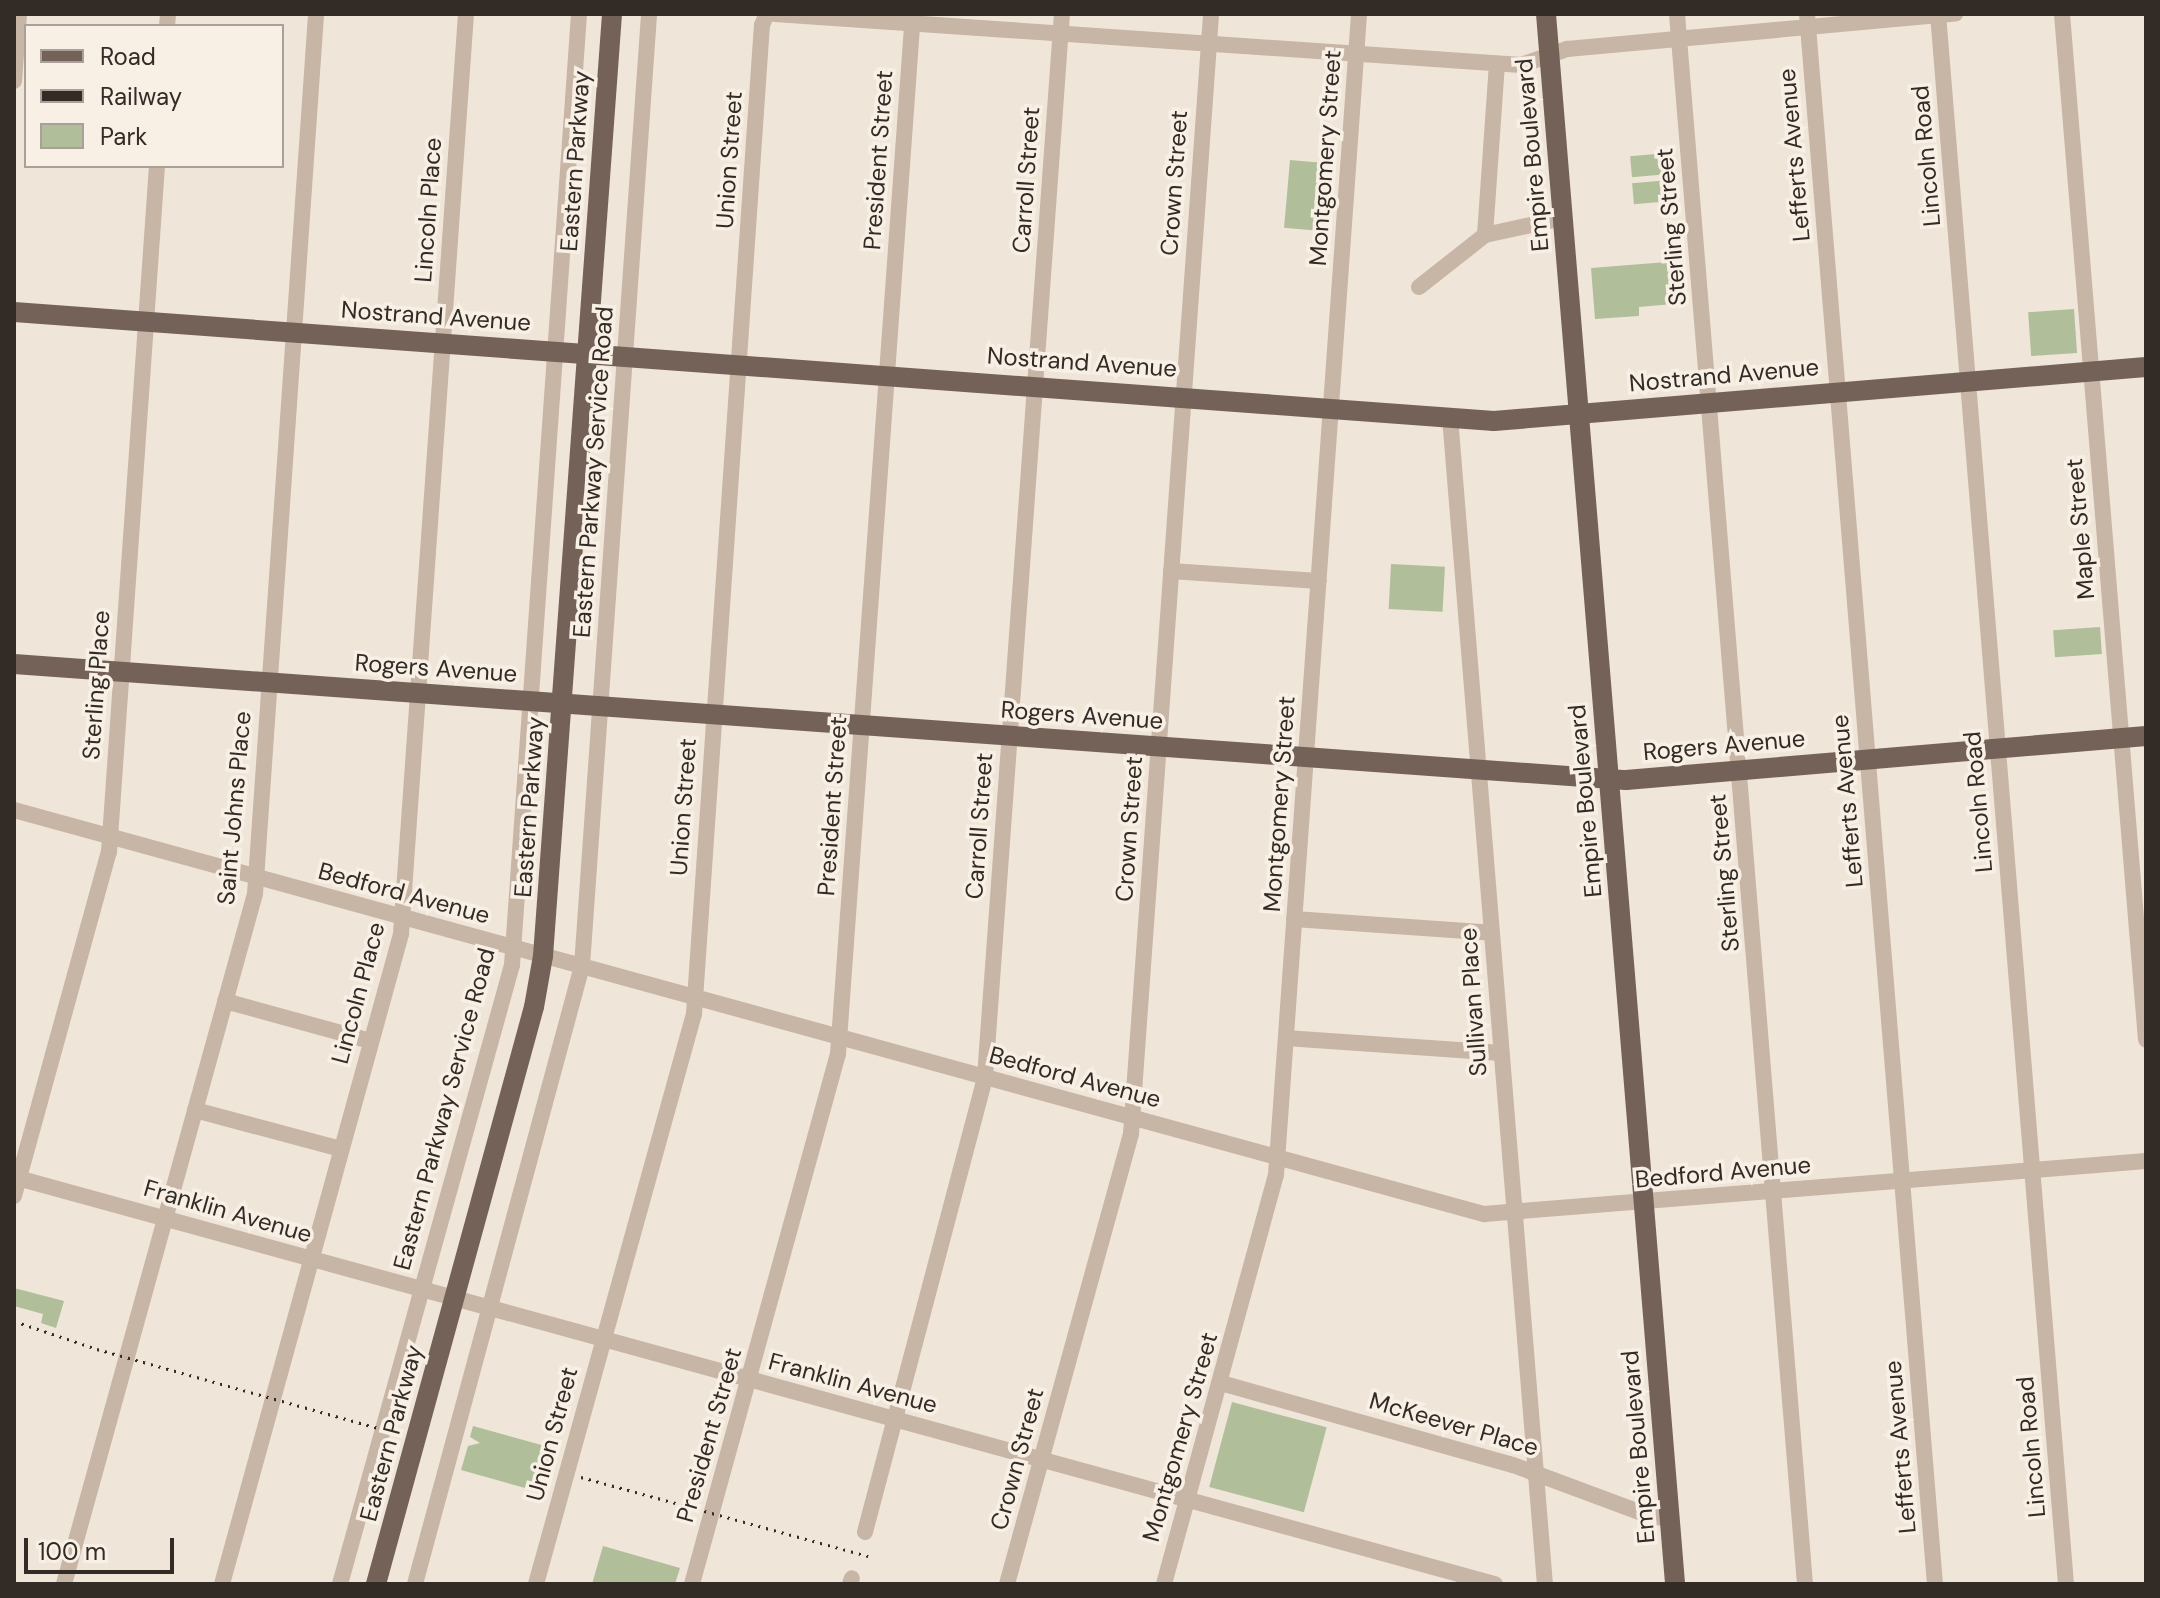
<!DOCTYPE html>
<style>
body{margin:0}
#map{position:relative;width:2160px;height:1598px;overflow:hidden;background:#f0e5d9;font-family:"DM Sans",sans-serif}
div>[style]{position:absolute}
.green>*{inset:0;background:#b1be9a;transform-origin:0 0}
.minor>*{height:16px;margin:-8px;padding:0 8px;transform-origin:8px;border-radius:8px;background:#c7b5a6}
.major>*{height:20px;margin:-10px;padding:0 10px;transform-origin:10px;border-radius:10px;background:#746258}
.rail>*{height:3px;margin-top:-1.5px;transform-origin:0;background:repeating-linear-gradient(90deg,#332b26 0 2px,transparent 0 8px)}
span{translate:-50% -50%;white-space:nowrap;text-align:center;line-height:1.15;-webkit-text-stroke:7px #f8efe5;paint-order:stroke}
.street-label{font-size:24px;color:#332b26}
.frame{position:absolute;inset:0;border:16px solid #332b26;pointer-events:none}
.legend{position:absolute;left:24px;top:24px;width:260px;height:144px;box-sizing:border-box;background:#f8efe5;border:2px solid #a9a199;margin:0;padding:10px 14px;list-style:none;font-size:24px;color:#332b26}
.legend li{display:flex;align-items:center;gap:16px;height:40px}
.legend b{width:40px;border:2px solid #a9a199}
.scale{position:absolute;left:24px;top:1538px;width:150px;height:36px;box-sizing:border-box;border:4px solid #332b26;border-top:0;padding-left:10px;font-size:24px;line-height:28px;white-space:nowrap;color:#332b26;-webkit-text-stroke:6px #f8efe5;paint-order:stroke}
</style>
<div id="map">
<div class="green">
<i style="left:1667px;top:153px;width:21px;height:37px;rotate:85deg"></i>
<i style="left:1290px;top:160px;width:37px;height:68px;rotate:5deg"></i>
<i style="left:1669px;top:180px;width:21px;height:37px;rotate:85deg"></i>
<i style="clip-path:polygon(1680px 261px,1684px 303px,1639px 307px,1639px 316px,1595px 319px,1591px 268px)"></i>
<i style="left:2074px;top:309px;width:44px;height:46px;rotate:86deg"></i>
<i style="left:1391px;top:564px;width:54px;height:45px;rotate:3deg"></i>
<i style="left:2100px;top:627px;width:27px;height:47px;rotate:86deg"></i>
<i style="clip-path:polygon(14px 1288px,64px 1301px,56px 1328px,41px 1323px,43px 1314px,14px 1306px)"></i>
<i style="left:1232px;top:1402px;width:98px;height:88px;rotate:15deg"></i>
<i style="clip-path:polygon(473px 1426px,556px 1449px,543px 1493px,461px 1470px,468px 1446px,480px 1443px,470px 1437px)"></i>
<i style="clip-path:polygon(603px 1546px,680px 1568px,675px 1584px,592px 1584px)"></i>
</div>
<div class="minor">
<i style="left:775px;top:14px;width:748px;rotate:3.91deg"></i>
<i style="left:1521px;top:65px;width:49px;rotate:-19.2deg"></i>
<i style="left:1567px;top:49px;width:390px;rotate:-5.2deg"></i>
<i style="left:1677px;top:14px;width:1575px;rotate:85.34deg"></i>
<i style="left:1807px;top:14px;width:1575px;rotate:85.34deg"></i>
<i style="left:1938px;top:14px;width:1575px;rotate:85.34deg"></i>
<i style="left:2062px;top:14px;width:1029px;rotate:85.32deg"></i>
<i style="left:167px;top:26px;width:12px;rotate:-85deg"></i>
<i style="left:14px;top:81px;width:67px;rotate:-85.7deg"></i>
<i style="left:1485px;top:235px;width:171px;rotate:-86deg"></i>
<i style="left:1419px;top:287px;width:84px;rotate:-38.2deg"></i>
<i style="left:1485px;top:235px;width:80px;rotate:-12.3deg"></i>
<i style="left:1450px;top:417px;width:1171px;rotate:85.35deg"></i>
<i style="left:1171px;top:571px;width:148px;rotate:3.9deg"></i>
<i style="left:14px;top:810px;width:1525px;rotate:15.37deg"></i>
<i style="left:1484px;top:1214px;width:664px;rotate:-4.58deg"></i>
<i style="left:1294px;top:919px;width:198px;rotate:4deg"></i>
<i style="left:225px;top:1001px;width:150px;rotate:15.4deg"></i>
<i style="left:1286px;top:1038px;width:216px;rotate:4deg"></i>
<i style="left:195px;top:1110px;width:151px;rotate:15deg"></i>
<i style="left:14px;top:1177px;width:1536px;rotate:15.37deg"></i>
<i style="left:14px;top:1196px;width:357px;rotate:-74.6deg"></i>
<i style="left:109px;top:852px;width:688px;rotate:-86deg"></i>
<i style="left:1221px;top:1383px;width:303px;rotate:15.7deg"></i>
<i style="left:1513px;top:1465px;width:149px;rotate:20.4deg"></i>
<i style="left:1653px;top:1517px;width:17px;rotate:3deg"></i>
<i style="left:865px;top:1532px;width:471px;rotate:-75.2deg"></i>
<i style="left:985px;top:1077px;width:1066px;rotate:-85.86deg"></i>
<i style="left:64px;top:1584px;width:716px;rotate:-74.53deg"></i>
<i style="left:255px;top:894px;width:882px;rotate:-86.03deg"></i>
<i style="left:222px;top:1584px;width:674px;rotate:-74.6deg"></i>
<i style="left:401px;top:934px;width:922px;rotate:-85.96deg"></i>
<i style="left:340px;top:1584px;width:642px;rotate:-74.47deg"></i>
<i style="left:512px;top:965px;width:953px;rotate:-85.97deg"></i>
<i style="left:415px;top:1584px;width:640px;rotate:-74.88deg"></i>
<i style="left:582px;top:966px;width:954px;rotate:-85.97deg"></i>
<i style="left:536px;top:1584px;width:591px;rotate:-74.51deg"></i>
<i style="left:694px;top:1014px;width:991px;rotate:-86.07deg"></i>
<i style="left:762px;top:25px;width:12px;rotate:-66deg"></i>
<i style="left:692px;top:1584px;width:550px;rotate:-74.6deg"></i>
<i style="left:838px;top:1054px;width:1043px;rotate:-85.88deg"></i>
<i style="left:850px;top:1584px;width:6px;rotate:-72deg"></i>
<i style="left:1007px;top:1584px;width:467px;rotate:-74.6deg"></i>
<i style="left:1131px;top:1134px;width:1123px;rotate:-85.91deg"></i>
<i style="left:1164px;top:1584px;width:424px;rotate:-74.7deg"></i>
<i style="left:1276px;top:1175px;width:1164px;rotate:-85.91deg"></i>
</div>
<div class="major">
<i style="left:1546px;top:14px;width:1575px;rotate:85.3deg"></i>
<i style="left:14px;top:312px;width:1484px;rotate:4.21deg"></i>
<i style="left:1494px;top:421px;width:654px;rotate:-4.73deg"></i>
<i style="left:14px;top:664px;width:1616px;rotate:4.12deg"></i>
<i style="left:1626px;top:780px;width:522px;rotate:-4.84deg"></i>
<i style="left:376px;top:1584px;width:598px;rotate:-74.69deg"></i>
<i style="left:534px;top:1007px;width:52px;rotate:-80deg"></i>
<i style="left:543px;top:956px;width:945px;rotate:-85.81deg"></i>
</div>
<div class="rail">
<i style="left:14px;top:1321px;width:88px;rotate:18.6deg"></i>
<i style="left:97px;top:1349px;width:292px;rotate:15.7deg"></i>
<i style="left:581px;top:1477px;width:298px;rotate:15.4deg"></i>
</div>
<div class="street-label">
<span style="left:1532px;top:155px;rotate:-95deg">Empire Boulevard</span>
<span style="left:1794px;top:155px;rotate:-95deg">Lefferts Avenue</span>
<span style="left:1926px;top:156px;rotate:-95deg">Lincoln Road</span>
<span style="left:1325px;top:158px;rotate:-86deg">Montgomery Street</span>
<span style="left:729px;top:160px;rotate:-86deg">Union Street</span>
<span style="left:878px;top:160px;rotate:-86deg">President Street</span>
<span style="left:575px;top:161px;rotate:-86deg">Eastern Parkway</span>
<span style="left:1026px;top:180px;rotate:-86deg">Carroll Street</span>
<span style="left:1174px;top:183px;rotate:-86deg">Crown Street</span>
<span style="left:428px;top:210px;rotate:-86deg">Lincoln Place</span>
<span style="left:1671px;top:227px;rotate:-95deg">Sterling Street</span>
<span style="left:436px;top:316px;rotate:4deg">Nostrand Avenue</span>
<span style="left:1082px;top:362px;rotate:4deg">Nostrand Avenue</span>
<span style="left:1724px;top:375px;rotate:-5deg">Nostrand Avenue</span>
<span style="left:593px;top:472px;rotate:-86deg">Eastern Parkway Service Road</span>
<span style="left:2080px;top:529px;rotate:-95deg">Maple Street</span>
<span style="left:436px;top:668px;rotate:4deg">Rogers Avenue</span>
<span style="left:96px;top:685px;rotate:-86deg">Sterling Place</span>
<span style="left:1082px;top:715px;rotate:4deg">Rogers Avenue</span>
<span style="left:1724px;top:745px;rotate:-5deg">Rogers Avenue</span>
<span style="left:1585px;top:801px;rotate:-95deg">Empire Boulevard</span>
<span style="left:1847px;top:801px;rotate:-95deg">Lefferts Avenue</span>
<span style="left:1978px;top:802px;rotate:-95deg">Lincoln Road</span>
<span style="left:1279px;top:804px;rotate:-86deg">Montgomery Street</span>
<span style="left:832px;top:806px;rotate:-86deg">President Street</span>
<span style="left:529px;top:807px;rotate:-86deg">Eastern Parkway</span>
<span style="left:683px;top:807px;rotate:-86deg">Union Street</span>
<span style="left:234px;top:808px;rotate:-85deg">Saint Johns Place</span>
<span style="left:979px;top:826px;rotate:-86deg">Carroll Street</span>
<span style="left:1129px;top:829px;rotate:-86deg">Crown Street</span>
<span style="left:1724px;top:873px;rotate:-95deg">Sterling Street</span>
<span style="left:404px;top:893px;rotate:15deg">Bedford Avenue</span>
<span style="left:358px;top:993px;rotate:-75deg">Lincoln Place</span>
<span style="left:1473px;top:1002px;rotate:-94deg">Sullivan Place</span>
<span style="left:1075px;top:1077px;rotate:15deg">Bedford Avenue</span>
<span style="left:444px;top:1109px;rotate:-75deg">Eastern Parkway Service Road</span>
<span style="left:1723px;top:1172px;rotate:-5deg">Bedford Avenue</span>
<span style="left:228px;top:1211px;rotate:16deg">Franklin Avenue</span>
<span style="left:853px;top:1383px;rotate:15deg">Franklin Avenue</span>
<span style="left:1454px;top:1424px;rotate:16deg">McKeever Place</span>
<span style="left:391px;top:1433px;rotate:-75deg">Eastern Parkway</span>
<span style="left:552px;top:1434px;rotate:-75deg">Union Street</span>
<span style="left:709px;top:1435px;rotate:-74deg">President Street</span>
<span style="left:1180px;top:1437px;rotate:-74deg">Montgomery Street</span>
<span style="left:1638px;top:1447px;rotate:-95deg">Empire Boulevard</span>
<span style="left:1900px;top:1447px;rotate:-95deg">Lefferts Avenue</span>
<span style="left:2031px;top:1447px;rotate:-95deg">Lincoln Road</span>
<span style="left:1017px;top:1459px;rotate:-75deg">Crown Street</span>
</div>
<div class="frame"></div>
<ul class="legend">
<li><b style="height:10px;background:#746258"></b>Road</li>
<li><b style="height:10px;background:#332b26"></b>Railway</li>
<li><b style="height:22px;background:#b1be9a"></b>Park</li>
</ul>
<div class="scale">100 m</div>
</div>
